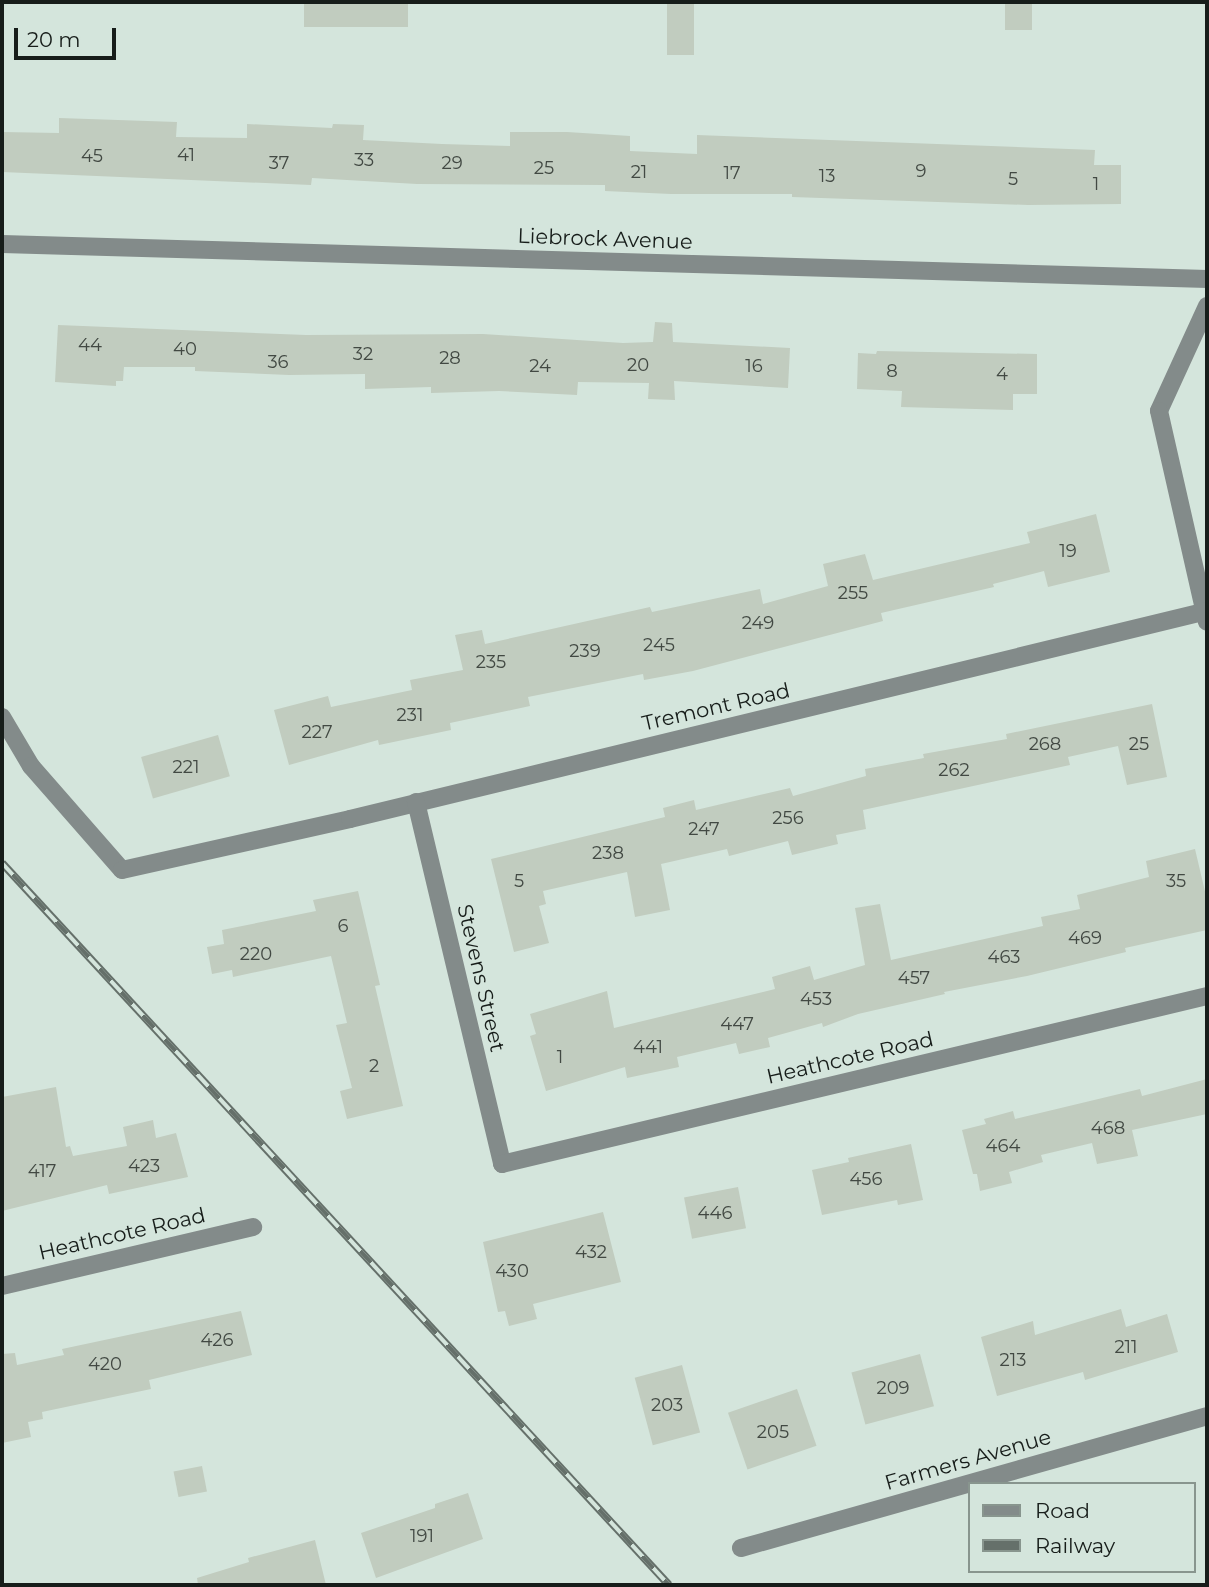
<!DOCTYPE html>
<style>
body{margin:0}
#map{position:relative;width:1209px;height:1587px;overflow:hidden;background:#d4e5dc;font-family:Montserrat,sans-serif}
div>[style]{position:absolute}
.building>*{inset:0;background:#c1ccbf;transform-origin:0 0}
.street>*{height:18px;margin:-9px;padding:0 9px;transform-origin:9px;border-radius:9px;background:#838b8a}
.rail>*{height:8px;margin-top:-4px;transform-origin:0;background:repeating-linear-gradient(90deg,#d4e5dc 0 16px,#65706a 0 32px);box-sizing:border-box;border-block:2px solid #65706a}
span{translate:-50% -50%;white-space:nowrap;text-align:center;line-height:1.15;-webkit-text-stroke:5px #d4e5dc;paint-order:stroke}
.number-label{font-size:18px;color:#424943}
.number-label span{-webkit-text-stroke-width:0}
.street-label{font-size:21px;color:#171d1a}
.frame{position:absolute;inset:0;border:4px solid #171d1a;pointer-events:none}
.legend{position:absolute;left:968px;top:1482px;width:228px;height:91px;box-sizing:border-box;background:#d4e5dc;border:2px solid #88958e;margin:0;padding:9px 12px;list-style:none;font-size:21px;color:#171d1a}
.legend li{display:flex;align-items:center;gap:14px;height:35px}
.legend b{width:35px;border:2px solid #88958e}
.scale{position:absolute;left:14px;top:28px;width:102px;height:32px;box-sizing:border-box;border:4px solid #171d1a;border-top:0;padding-left:9px;font-size:21px;line-height:24px;white-space:nowrap;color:#171d1a;-webkit-text-stroke:5px #d4e5dc;paint-order:stroke}
</style>
<div id="map">
<div class="building">
<i style="left:304px;top:2px;width:104px;height:25px"></i>
<i style="left:667px;top:2px;width:27px;height:53px"></i>
<i style="left:1005px;top:2px;width:27px;height:28px"></i>
<i style="clip-path:polygon(59px 118px,177px 122px,176px 137px,247px 138px,247px 124px,332px 128px,333px 124px,364px 125px,363px 140px,442px 144px,510px 146px,510px 132px,567px 132px,630px 136px,630px 151px,697px 154px,697px 135px,1095px 150px,1094px 165px,1121px 165px,1121px 204px,1028px 205px,792px 197px,792px 194px,671px 194px,605px 191px,605px 185px,417px 184px,312px 178px,311px 185px,2px 172px,2px 132px,59px 133px)"></i>
<i style="clip-path:polygon(655px 322px,672px 323px,673px 342px,790px 348px,788px 388px,674px 381px,675px 400px,648px 399px,649px 383px,578px 382px,577px 395px,499px 391px,431px 393px,431px 387px,365px 389px,365px 374px,289px 375px,195px 371px,195px 367px,124px 367px,123px 381px,116px 381px,116px 386px,55px 382px,58px 325px,306px 335px,483px 334px,623px 343px,653px 342px)"></i>
<i style="clip-path:polygon(877px 351px,1037px 354px,1037px 394px,1013px 394px,1013px 410px,901px 407px,902px 391px,857px 389px,858px 353px,876px 354px)"></i>
<i style="clip-path:polygon(1096px 514px,1110px 572px,1048px 587px,1044px 571px,993px 584px,994px 587px,881px 613px,883px 621px,693px 671px,644px 680px,643px 674px,528px 697px,530px 706px,450px 723px,451px 730px,379px 745px,378px 740px,289px 765px,274px 710px,328px 696px,331px 707px,412px 690px,410px 680px,463px 670px,455px 635px,482px 630px,485px 644px,650px 607px,652px 612px,760px 589px,763px 604px,828px 586px,823px 564px,865px 554px,873px 580px,1030px 543px,1027px 532px)"></i>
<i style="clip-path:polygon(1152px 704px,1167px 777px,1127px 785px,1118px 746px,1068px 757px,1070px 765px,863px 810px,866px 829px,836px 835px,838px 844px,792px 855px,788px 841px,729px 856px,727px 849px,661px 864px,670px 910px,635px 917px,627px 872px,543px 891px,546px 904px,539px 906px,549px 943px,514px 952px,491px 859px,665px 817px,663px 808px,694px 800px,696px 810px,790px 788px,793px 796px,866px 776px,865px 769px,924px 758px,923px 754px,1007px 739px,1006px 734px)"></i>
<i style="left:218px;top:735px;width:43px;height:80px;rotate:74deg"></i>
<i style="clip-path:polygon(1195px 849px,1207px 900px,1207px 930px,1125px 948px,1126px 952px,1027px 976px,944px 992px,945px 994px,858px 1014px,823px 1027px,822px 1023px,768px 1038px,770px 1047px,739px 1054px,736px 1043px,677px 1057px,679px 1067px,627px 1078px,625px 1067px,546px 1091px,530px 1036px,536px 1034px,530px 1014px,607px 991px,614px 1028px,775px 989px,772px 977px,810px 966px,814px 980px,865px 965px,855px 908px,880px 904px,891px 960px,1043px 926px,1041px 917px,1080px 909px,1077px 895px,1149px 877px,1146px 861px)"></i>
<i style="clip-path:polygon(358px 891px,380px 985px,375px 986px,403px 1106px,347px 1119px,340px 1091px,352px 1088px,336px 1025px,347px 1023px,331px 956px,233px 977px,232px 970px,212px 974px,207px 947px,224px 944px,222px 930px,316px 911px,313px 900px)"></i>
<i style="clip-path:polygon(1207px 1079px,1207px 1114px,1132px 1130px,1138px 1156px,1097px 1164px,1092px 1143px,1041px 1155px,1043px 1162px,1009px 1172px,1012px 1183px,980px 1191px,977px 1174px,973px 1174px,962px 1130px,986px 1124px,984px 1119px,1013px 1111px,1015px 1119px,1140px 1089px,1142px 1096px)"></i>
<i style="clip-path:polygon(56px 1087px,66px 1147px,70px 1146px,73px 1156px,127px 1146px,123px 1127px,153px 1120px,156px 1138px,176px 1133px,188px 1177px,109px 1194px,107px 1185px,2px 1211px,2px 1097px)"></i>
<i style="clip-path:polygon(911px 1144px,923px 1200px,898px 1205px,897px 1200px,822px 1215px,812px 1170px,849px 1162px,848px 1158px)"></i>
<i style="left:738px;top:1187px;width:42px;height:55px;rotate:79deg"></i>
<i style="clip-path:polygon(603px 1212px,621px 1282px,533px 1304px,537px 1319px,509px 1326px,505px 1311px,498px 1312px,483px 1242px)"></i>
<i style="clip-path:polygon(1121px 1309px,1126px 1327px,1167px 1314px,1178px 1352px,1085px 1380px,1083px 1372px,997px 1396px,981px 1337px,1033px 1321px,1035px 1335px)"></i>
<i style="clip-path:polygon(241px 1311px,252px 1355px,149px 1380px,151px 1389px,42px 1412px,43px 1419px,28px 1422px,31px 1437px,2px 1443px,2px 1354px,15px 1353px,17px 1365px,64px 1355px,62px 1349px)"></i>
<i style="left:920px;top:1354px;width:54px;height:71px;rotate:75deg"></i>
<i style="left:682px;top:1365px;width:70px;height:49px;rotate:75deg"></i>
<i style="left:797px;top:1389px;width:60px;height:73px;rotate:71deg"></i>
<i style="left:202px;top:1466px;width:26px;height:29px;rotate:79deg"></i>
<i style="clip-path:polygon(468px 1493px,483px 1539px,376px 1578px,361px 1533px,435px 1508px,435px 1504px)"></i>
<i style="clip-path:polygon(315px 1540px,326px 1585px,198px 1585px,197px 1578px,249px 1562px,248px 1558px)"></i>
</div>
<div class="street">
<i style="left:2px;top:244px;width:1206px;rotate:1.66deg"></i>
<i style="left:1207px;top:306px;width:115px;rotate:114.6deg"></i>
<i style="left:1159px;top:411px;width:216px;rotate:77.2deg"></i>
<i style="left:2px;top:717px;width:57px;rotate:59.4deg"></i>
<i style="left:31px;top:766px;width:138px;rotate:48.8deg"></i>
<i style="left:122px;top:870px;width:234px;rotate:-12.6deg"></i>
<i style="left:350px;top:819px;width:882px;rotate:-13.64deg"></i>
<i style="left:416px;top:802px;width:372px;rotate:76.6deg"></i>
<i style="left:502px;top:1164px;width:725px;rotate:-13.4deg"></i>
<i style="left:2px;top:1286px;width:258px;rotate:-13.2deg"></i>
<i style="left:741px;top:1548px;width:484px;rotate:-15.8deg"></i>
</div>
<div class="rail">
<i style="left:2px;top:863px;width:983px;rotate:47.27deg"></i>
</div>
<div class="number-label">
<span style="left:186px;top:155px">41</span>
<span style="left:92px;top:156px">45</span>
<span style="left:364px;top:160px">33</span>
<span style="left:279px;top:163px">37</span>
<span style="left:452px;top:163px">29</span>
<span style="left:544px;top:168px">25</span>
<span style="left:921px;top:171px">9</span>
<span style="left:639px;top:172px">21</span>
<span style="left:732px;top:173px">17</span>
<span style="left:827px;top:176px">13</span>
<span style="left:1013px;top:179px">5</span>
<span style="left:1096px;top:184px">1</span>
<span style="left:90px;top:345px">44</span>
<span style="left:185px;top:349px">40</span>
<span style="left:363px;top:354px">32</span>
<span style="left:450px;top:358px">28</span>
<span style="left:278px;top:362px">36</span>
<span style="left:638px;top:365px">20</span>
<span style="left:540px;top:366px">24</span>
<span style="left:754px;top:366px">16</span>
<span style="left:892px;top:371px">8</span>
<span style="left:1002px;top:374px">4</span>
<span style="left:1068px;top:551px">19</span>
<span style="left:853px;top:593px">255</span>
<span style="left:758px;top:623px">249</span>
<span style="left:659px;top:645px">245</span>
<span style="left:585px;top:651px">239</span>
<span style="left:491px;top:662px">235</span>
<span style="left:410px;top:715px">231</span>
<span style="left:317px;top:732px">227</span>
<span style="left:1045px;top:744px">268</span>
<span style="left:1139px;top:744px">25</span>
<span style="left:186px;top:767px">221</span>
<span style="left:954px;top:770px">262</span>
<span style="left:788px;top:818px">256</span>
<span style="left:704px;top:829px">247</span>
<span style="left:608px;top:853px">238</span>
<span style="left:519px;top:881px">5</span>
<span style="left:1176px;top:881px">35</span>
<span style="left:343px;top:926px">6</span>
<span style="left:1085px;top:938px">469</span>
<span style="left:256px;top:954px">220</span>
<span style="left:1004px;top:957px">463</span>
<span style="left:914px;top:978px">457</span>
<span style="left:816px;top:999px">453</span>
<span style="left:737px;top:1024px">447</span>
<span style="left:648px;top:1047px">441</span>
<span style="left:560px;top:1057px">1</span>
<span style="left:374px;top:1066px">2</span>
<span style="left:1108px;top:1128px">468</span>
<span style="left:1003px;top:1146px">464</span>
<span style="left:144px;top:1166px">423</span>
<span style="left:42px;top:1171px">417</span>
<span style="left:866px;top:1179px">456</span>
<span style="left:715px;top:1213px">446</span>
<span style="left:591px;top:1252px">432</span>
<span style="left:512px;top:1271px">430</span>
<span style="left:217px;top:1340px">426</span>
<span style="left:1126px;top:1347px">211</span>
<span style="left:1013px;top:1360px">213</span>
<span style="left:105px;top:1364px">420</span>
<span style="left:893px;top:1388px">209</span>
<span style="left:667px;top:1405px">203</span>
<span style="left:773px;top:1432px">205</span>
<span style="left:422px;top:1536px">191</span>
</div>
<div class="street-label">
<span style="left:605px;top:239px;rotate:2deg">Liebrock Avenue</span>
<span style="left:716px;top:707px;rotate:-13deg">Tremont Road</span>
<span style="left:481px;top:978px;rotate:77deg">Stevens Street</span>
<span style="left:850px;top:1058px;rotate:-13deg">Heathcote Road</span>
<span style="left:122px;top:1234px;rotate:-13deg">Heathcote Road</span>
<span style="left:968px;top:1460px;rotate:-16deg">Farmers Avenue</span>
</div>
<div class="frame"></div>
<ul class="legend">
<li><b style="height:9px;background:#838b8a"></b>Road</li>
<li><b style="height:9px;background:#65706a"></b>Railway</li>
</ul>
<div class="scale">20 m</div>
</div>
